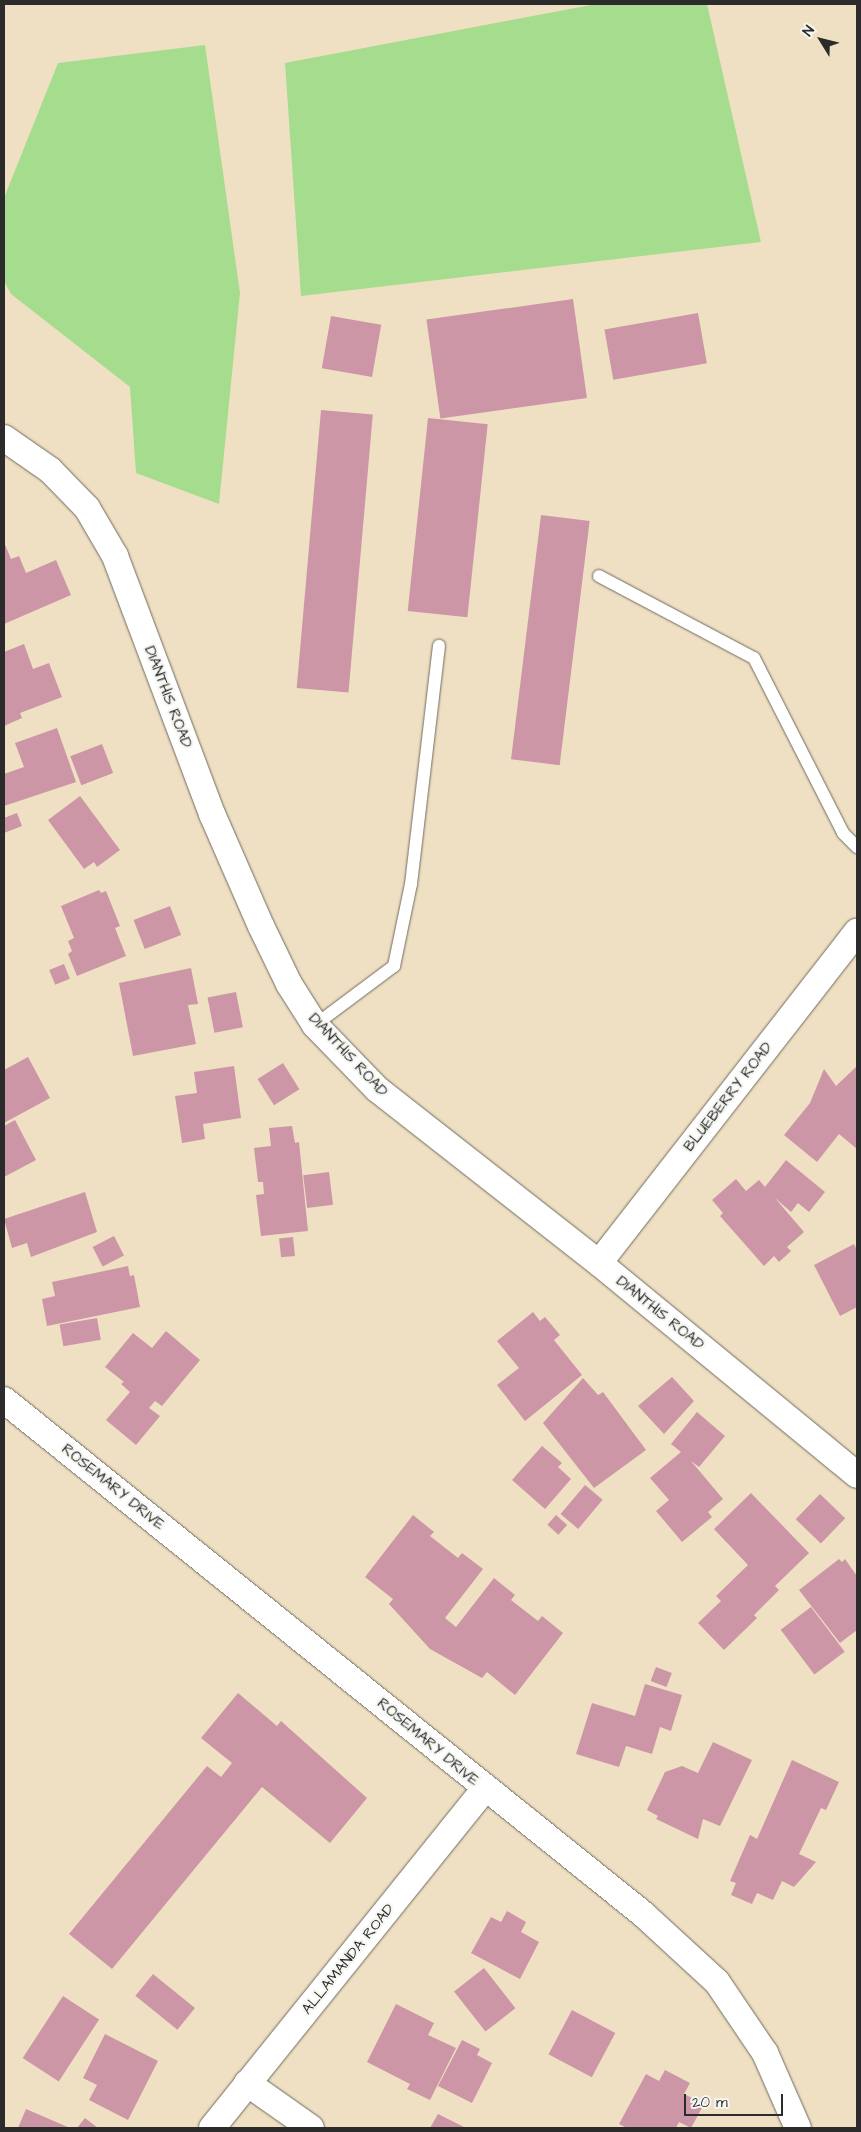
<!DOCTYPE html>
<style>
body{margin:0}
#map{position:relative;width:861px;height:2132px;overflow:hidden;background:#efe0c3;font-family:"Architects Daughter",sans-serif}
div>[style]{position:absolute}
.green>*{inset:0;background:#a6dc8d}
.building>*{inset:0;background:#cc96a6;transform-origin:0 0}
.roads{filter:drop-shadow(0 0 1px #706a60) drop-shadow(0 0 1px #706a60)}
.lane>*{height:12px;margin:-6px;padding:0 6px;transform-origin:6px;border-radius:6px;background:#fff}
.street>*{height:26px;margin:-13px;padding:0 13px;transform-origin:13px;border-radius:13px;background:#fff}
span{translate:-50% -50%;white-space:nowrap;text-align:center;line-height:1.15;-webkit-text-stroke:4.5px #f6f6f2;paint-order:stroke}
.street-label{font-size:15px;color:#2b2b2b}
.frame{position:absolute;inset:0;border:5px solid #2b2b2b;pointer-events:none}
.north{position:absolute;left:796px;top:15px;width:50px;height:50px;-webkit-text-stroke:4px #f6f6f2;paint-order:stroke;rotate:306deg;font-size:14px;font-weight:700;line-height:20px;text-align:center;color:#2b2b2b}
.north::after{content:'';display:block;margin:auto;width:18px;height:22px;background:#2b2b2b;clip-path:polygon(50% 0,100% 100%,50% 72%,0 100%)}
.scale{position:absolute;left:684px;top:2094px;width:99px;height:22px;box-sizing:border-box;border:2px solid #2b2b2b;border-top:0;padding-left:6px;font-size:15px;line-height:18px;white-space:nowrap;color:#2b2b2b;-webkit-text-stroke:4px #f6f6f2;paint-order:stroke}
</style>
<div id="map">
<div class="green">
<i style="clip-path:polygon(596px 4px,707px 4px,761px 242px,301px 296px,285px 63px)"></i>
<i style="clip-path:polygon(205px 45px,240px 293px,219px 504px,136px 473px,130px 387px,11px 294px,4px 281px,4px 198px,58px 63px)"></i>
</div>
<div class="building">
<i style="left:573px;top:299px;width:100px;height:148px;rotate:82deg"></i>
<i style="left:698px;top:313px;width:51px;height:95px;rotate:80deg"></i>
<i style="left:331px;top:316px;width:51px;height:53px;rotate:10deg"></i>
<i style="left:321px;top:410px;width:52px;height:279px;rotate:5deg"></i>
<i style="left:428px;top:418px;width:60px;height:194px;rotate:6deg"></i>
<i style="left:541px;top:515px;width:49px;height:246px;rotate:7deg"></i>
<i style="clip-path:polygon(4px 542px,11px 559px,19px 556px,26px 573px,56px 560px,71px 595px,4px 624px)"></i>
<i style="clip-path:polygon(24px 644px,33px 669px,49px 663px,62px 697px,20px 713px,22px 718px,4px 726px,4px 652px)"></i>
<i style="clip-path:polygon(57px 728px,76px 782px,4px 806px,4px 774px,24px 767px,15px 743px)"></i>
<i style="left:102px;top:744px;width:31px;height:34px;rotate:69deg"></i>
<i style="clip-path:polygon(80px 796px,120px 850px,97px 867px,94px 862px,84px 869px,48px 820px)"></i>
<i style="clip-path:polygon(17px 813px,22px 826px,4px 833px,4px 818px)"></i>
<i style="clip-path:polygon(99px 890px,101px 893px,106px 891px,120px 926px,115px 928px,126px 956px,77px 976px,68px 954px,72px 951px,68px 941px,74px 938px,61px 906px)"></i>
<i style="left:170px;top:906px;width:31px;height:39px;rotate:69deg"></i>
<i style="left:64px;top:964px;width:16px;height:16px;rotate:68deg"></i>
<i style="clip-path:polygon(191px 968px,198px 1004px,188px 1005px,196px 1044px,133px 1056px,119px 983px)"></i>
<i style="left:236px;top:992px;width:36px;height:29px;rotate:79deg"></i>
<i style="clip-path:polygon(28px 1057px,50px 1098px,4px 1123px,4px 1070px)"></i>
<i style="left:283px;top:1063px;width:31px;height:30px;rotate:58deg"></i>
<i style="clip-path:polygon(234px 1066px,241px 1118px,203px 1124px,205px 1139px,182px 1143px,175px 1096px,197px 1093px,194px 1072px)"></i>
<i style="clip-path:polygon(857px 1066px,857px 1149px,839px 1134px,817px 1162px,784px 1135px,810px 1103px,824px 1069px,836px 1086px)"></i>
<i style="clip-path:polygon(15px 1120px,36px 1160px,4px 1177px,4px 1126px)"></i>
<i style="clip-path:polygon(292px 1126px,295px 1143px,299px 1142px,308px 1231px,261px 1236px,256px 1195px,264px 1194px,263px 1182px,258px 1182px,254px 1148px,271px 1146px,269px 1128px)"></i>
<i style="clip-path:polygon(786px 1160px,825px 1192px,809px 1212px,798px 1203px,791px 1212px,775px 1198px,804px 1232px,787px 1247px,791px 1251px,779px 1262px,774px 1256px,764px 1266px,720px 1216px,723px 1213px,712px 1200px,736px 1179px,746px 1191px,759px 1180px,765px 1187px)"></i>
<i style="left:329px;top:1172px;width:33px;height:26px;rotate:83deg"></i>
<i style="clip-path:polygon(85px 1192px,97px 1232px,31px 1257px,27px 1243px,12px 1248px,4px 1219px)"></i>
<i style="left:114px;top:1236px;width:22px;height:24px;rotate:63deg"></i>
<i style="left:293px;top:1237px;width:19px;height:14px;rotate:84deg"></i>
<i style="clip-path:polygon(854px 1244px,857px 1250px,857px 1307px,840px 1316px,814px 1265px)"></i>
<i style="clip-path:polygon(128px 1266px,130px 1276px,134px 1275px,140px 1307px,47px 1326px,42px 1299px,55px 1296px,52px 1282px)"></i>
<i style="clip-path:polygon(533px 1312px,540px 1321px,545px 1317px,560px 1335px,554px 1340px,582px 1375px,525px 1421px,497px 1385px,519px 1368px,497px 1341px)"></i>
<i style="left:97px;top:1318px;width:22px;height:38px;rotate:80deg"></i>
<i style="clip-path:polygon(166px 1331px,200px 1360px,162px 1406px,155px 1401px,149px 1408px,160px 1416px,136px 1445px,106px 1420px,130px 1392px,121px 1384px,124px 1382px,105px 1367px,133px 1333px,152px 1348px)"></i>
<i style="clip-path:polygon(672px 1377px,694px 1401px,664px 1434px,638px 1406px)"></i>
<i style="clip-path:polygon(583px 1378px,598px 1395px,603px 1392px,646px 1450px,594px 1488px,543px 1423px)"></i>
<i style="clip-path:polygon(697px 1412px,725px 1436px,699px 1467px,691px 1461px,723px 1499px,708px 1512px,712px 1517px,682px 1542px,656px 1511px,669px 1500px,650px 1478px,681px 1452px,671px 1444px)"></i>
<i style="clip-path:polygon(542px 1446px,562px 1463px,558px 1467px,571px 1479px,545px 1509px,512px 1480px)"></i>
<i style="left:585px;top:1485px;width:23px;height:38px;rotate:40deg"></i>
<i style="clip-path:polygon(751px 1493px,809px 1553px,775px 1586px,779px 1590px,754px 1615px,757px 1618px,724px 1650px,698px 1623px,721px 1601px,716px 1596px,748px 1565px,714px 1529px)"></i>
<i style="left:820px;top:1494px;width:35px;height:35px;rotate:44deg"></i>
<i style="clip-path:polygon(413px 1515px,434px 1532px,430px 1536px,458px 1558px,462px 1553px,483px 1569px,445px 1618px,456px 1627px,494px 1578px,515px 1595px,511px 1600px,538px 1621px,542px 1616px,563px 1633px,515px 1695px,487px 1672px,482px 1678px,430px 1649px,389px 1604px,393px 1599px,365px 1577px)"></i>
<i style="left:556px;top:1515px;width:15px;height:13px;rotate:42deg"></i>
<i style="clip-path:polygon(839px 1559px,842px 1562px,845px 1559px,857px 1576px,857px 1630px,840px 1643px,799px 1590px)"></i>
<i style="left:811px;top:1607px;width:56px;height:38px;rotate:53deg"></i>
<i style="left:656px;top:1667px;width:17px;height:15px;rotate:21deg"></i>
<i style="clip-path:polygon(645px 1684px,682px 1695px,671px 1731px,660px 1727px,652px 1754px,626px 1746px,619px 1767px,576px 1754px,592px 1703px,635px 1716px)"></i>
<i style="clip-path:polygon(238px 1693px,277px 1726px,281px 1721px,367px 1798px,330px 1843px,262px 1787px,112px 1969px,69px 1934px,207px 1766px,221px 1777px,232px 1763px,201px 1738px)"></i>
<i style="clip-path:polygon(713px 1742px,752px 1760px,720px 1826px,703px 1819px,698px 1839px,656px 1819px,658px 1816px,647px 1810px,665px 1772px,682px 1766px,698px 1773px)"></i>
<i style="clip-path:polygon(792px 1760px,839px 1782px,826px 1810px,821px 1808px,799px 1854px,816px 1862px,794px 1887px,782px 1881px,773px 1900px,757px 1893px,752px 1904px,731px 1895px,736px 1883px,730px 1881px,750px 1835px,757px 1839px)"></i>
<i style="clip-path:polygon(507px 1911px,526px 1922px,521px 1932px,539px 1942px,520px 1979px,471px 1953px,491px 1917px,501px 1922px)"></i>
<i style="left:484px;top:1968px;width:51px;height:38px;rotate:52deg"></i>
<i style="left:153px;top:1974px;width:54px;height:28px;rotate:39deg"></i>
<i style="left:63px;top:1996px;width:43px;height:74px;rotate:33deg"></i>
<i style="clip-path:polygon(396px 2004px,434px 2023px,428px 2035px,456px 2048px,430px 2100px,407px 2089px,410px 2084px,367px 2062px)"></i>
<i style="left:572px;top:2010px;width:49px;height:50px;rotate:28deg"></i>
<i style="clip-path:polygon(105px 2034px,158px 2061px,128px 2120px,89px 2100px,97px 2085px,83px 2078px)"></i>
<i style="clip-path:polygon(462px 2040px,480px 2049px,477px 2055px,492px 2063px,472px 2103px,438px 2086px)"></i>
<i style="clip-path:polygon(665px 2070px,690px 2083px,684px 2094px,704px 2104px,691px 2128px,679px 2122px,676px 2128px,627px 2128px,619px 2124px,646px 2074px,659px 2081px)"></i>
<i style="clip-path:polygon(26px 2109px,70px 2128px,18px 2128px)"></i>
<i style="clip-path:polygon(438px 2114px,466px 2128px,430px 2128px)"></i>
<i style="clip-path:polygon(85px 2118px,98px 2128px,77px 2128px)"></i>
</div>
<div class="roads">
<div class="lane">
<i style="left:599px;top:576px;width:175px;rotate:27.9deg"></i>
<i style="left:754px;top:658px;width:196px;rotate:63deg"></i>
<i style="left:843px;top:833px;width:20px;rotate:45deg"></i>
<i style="left:315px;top:1025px;width:99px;rotate:-36.8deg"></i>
<i style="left:394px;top:966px;width:84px;rotate:-78.3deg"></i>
<i style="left:411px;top:884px;width:240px;rotate:-83.3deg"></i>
</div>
<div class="street">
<i style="left:4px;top:438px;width:56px;rotate:34.8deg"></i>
<i style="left:50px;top:470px;width:53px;rotate:45.8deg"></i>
<i style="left:87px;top:508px;width:56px;rotate:59.7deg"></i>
<i style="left:115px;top:556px;width:276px;rotate:69.4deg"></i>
<i style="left:212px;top:814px;width:122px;rotate:66.4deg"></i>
<i style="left:261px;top:926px;width:64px;rotate:64.2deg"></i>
<i style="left:289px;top:984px;width:49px;rotate:57.6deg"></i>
<i style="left:315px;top:1025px;width:89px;rotate:45.9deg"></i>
<i style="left:377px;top:1089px;width:282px;rotate:38.1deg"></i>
<i style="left:599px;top:1263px;width:334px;rotate:39.4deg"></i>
<i style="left:599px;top:1263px;width:420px;rotate:-52.1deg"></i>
<i style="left:4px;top:1400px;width:820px;rotate:38.81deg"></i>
<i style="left:643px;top:1914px;width:100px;rotate:42.6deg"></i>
<i style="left:717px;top:1982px;width:86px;rotate:55.9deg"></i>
<i style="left:765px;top:2053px;width:82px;rotate:66.3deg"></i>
<i style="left:247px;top:2083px;width:78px;rotate:35.1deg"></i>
<i style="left:212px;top:2128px;width:435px;rotate:-51.2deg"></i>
</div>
</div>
<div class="street-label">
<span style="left:168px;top:697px;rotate:69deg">DIANTHIS ROAD</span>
<span style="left:348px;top:1055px;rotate:47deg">DIANTHIS ROAD</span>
<span style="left:728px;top:1097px;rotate:-52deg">BLUEBERRY ROAD</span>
<span style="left:660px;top:1313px;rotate:39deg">DIANTHIS ROAD</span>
<span style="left:113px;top:1487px;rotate:39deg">ROSEMARY DRIVE</span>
<span style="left:428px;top:1742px;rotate:40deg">ROSEMARY DRIVE</span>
<span style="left:348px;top:1959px;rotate:-51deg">ALLAMANDA ROAD</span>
</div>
<div class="frame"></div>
<div class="north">N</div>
<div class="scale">20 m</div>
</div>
